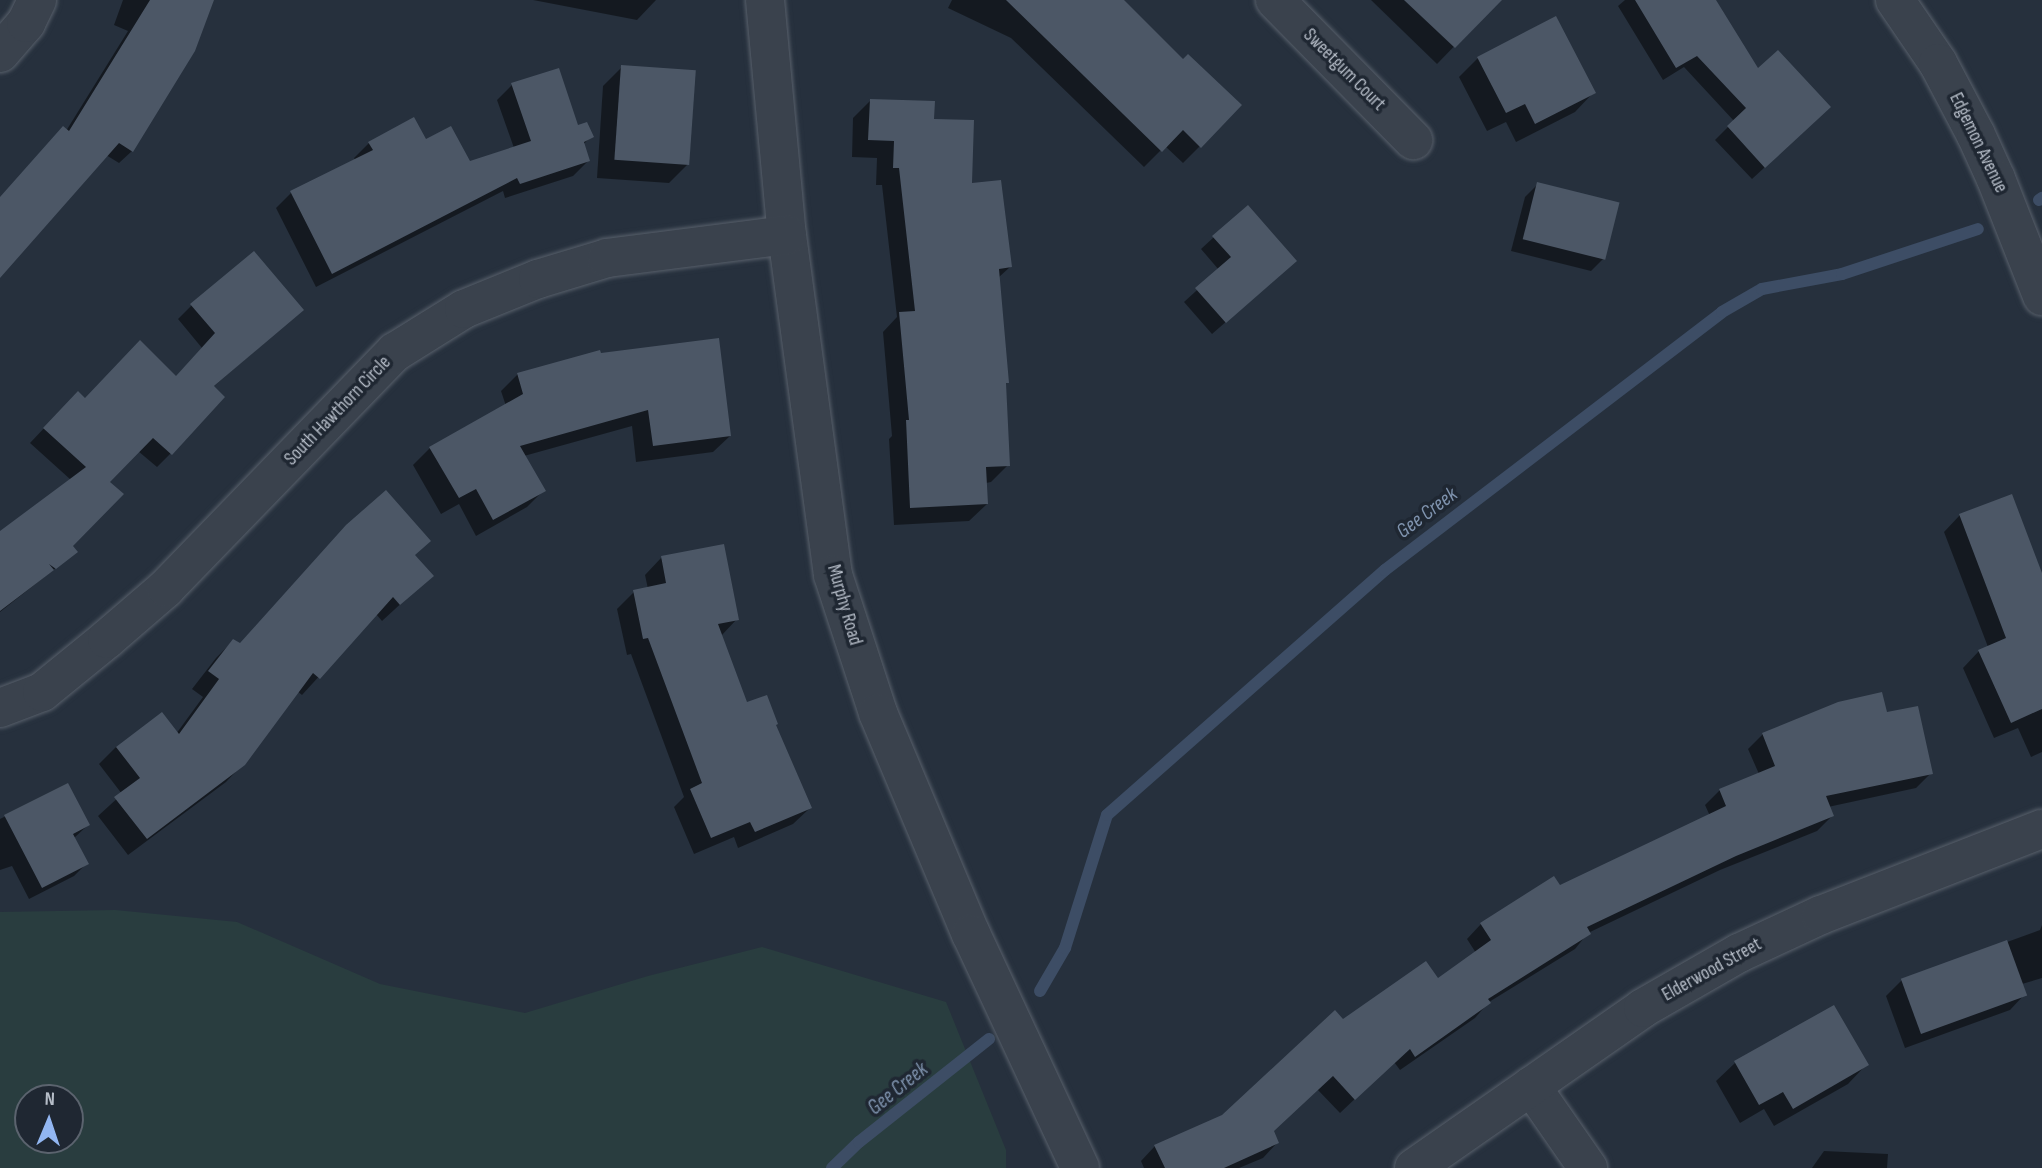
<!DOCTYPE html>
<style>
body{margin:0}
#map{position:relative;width:2042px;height:1168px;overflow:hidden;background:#26303d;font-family:"Sofia Sans Condensed",sans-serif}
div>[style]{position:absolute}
.green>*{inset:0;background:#293d3f}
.shadow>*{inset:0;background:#0007}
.stream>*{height:12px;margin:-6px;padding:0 6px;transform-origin:6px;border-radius:6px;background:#3d4d65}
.building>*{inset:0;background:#4c5766;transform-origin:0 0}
.roads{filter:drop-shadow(0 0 2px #58606b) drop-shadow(0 0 2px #58606b)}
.minor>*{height:38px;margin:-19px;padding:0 19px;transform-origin:19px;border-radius:19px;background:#3a424d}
span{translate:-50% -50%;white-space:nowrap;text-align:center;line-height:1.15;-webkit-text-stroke:7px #1f2732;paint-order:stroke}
.street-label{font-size:19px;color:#b6bdc8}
.water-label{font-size:21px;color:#7f93ae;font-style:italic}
.north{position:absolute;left:14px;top:1084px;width:70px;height:70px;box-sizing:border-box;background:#1f2732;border:2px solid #5b636e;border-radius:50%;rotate:2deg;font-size:19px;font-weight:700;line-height:28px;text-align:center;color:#b6bdc8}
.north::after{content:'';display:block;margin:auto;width:24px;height:32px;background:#92b6f1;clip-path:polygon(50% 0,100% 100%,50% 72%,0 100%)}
</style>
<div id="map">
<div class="green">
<i style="clip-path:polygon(evenodd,115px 910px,237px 922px,380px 984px,525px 1013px,648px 976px,762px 947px,946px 1002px,1006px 1150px,1006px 1168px,0 1168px,0 912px,115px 910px,28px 1098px,70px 1098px,70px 1140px,28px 1140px,28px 1098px)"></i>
</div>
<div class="shadow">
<i style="clip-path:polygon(123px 0,212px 0,132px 151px,119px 163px,106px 155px,0 272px,0 198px,66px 131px,128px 31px,114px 25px)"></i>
<i style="clip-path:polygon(533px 0,656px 0,637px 20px)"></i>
<i style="clip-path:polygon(952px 0,1121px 0,1200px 146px,1183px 163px,1165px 146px,1144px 167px,1011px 38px,948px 8px)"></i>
<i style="clip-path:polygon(1371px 0,1499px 0,1437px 64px)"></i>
<i style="clip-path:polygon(1625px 0,1714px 0,1757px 71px,1817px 119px,1752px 179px,1715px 140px,1734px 121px,1684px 67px,1663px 80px,1618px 6px)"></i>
<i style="clip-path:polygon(1478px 58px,1593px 93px,1575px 112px,1516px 142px,1506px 122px,1487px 131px,1459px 77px)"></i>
<i style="clip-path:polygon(622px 67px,688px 164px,669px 183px,597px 178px,603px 86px)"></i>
<i style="clip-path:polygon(512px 85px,591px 136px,583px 145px,588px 161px,573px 176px,505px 198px,503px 191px,316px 287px,276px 208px,291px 193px,356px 161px,354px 158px,369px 143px,426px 141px,469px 163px,514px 148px,497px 100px)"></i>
<i style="clip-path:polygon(871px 100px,932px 120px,970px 185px,1010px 267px,998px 278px,1007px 382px,1004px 386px,1008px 465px,991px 482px,986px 483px,987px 504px,969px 521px,894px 525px,889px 439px,892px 436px,883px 332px,897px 317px,882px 185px,876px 185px,877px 158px,852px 157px,853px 118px)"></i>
<i style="clip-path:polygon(1538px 184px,1603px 259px,1591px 271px,1511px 251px,1525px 197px)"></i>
<i style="clip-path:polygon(1214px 237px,1282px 273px,1212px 334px,1184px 302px,1219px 270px,1201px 249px)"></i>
<i style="clip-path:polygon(192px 305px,302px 310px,213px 387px,170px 454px,157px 467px,138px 451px,108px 483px,71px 546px,76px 552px,0 612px,0 533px,71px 480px,30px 443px,64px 407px,175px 378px,202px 348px,178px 319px)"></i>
<i style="clip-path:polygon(599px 352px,730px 436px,713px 452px,636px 462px,632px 426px,524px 456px,544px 490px,527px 507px,476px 536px,459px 504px,441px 514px,413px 465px,430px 448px,506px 406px,501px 391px,518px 374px)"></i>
<i style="clip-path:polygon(1960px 515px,2042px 578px,2042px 752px,2031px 757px,2018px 728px,1994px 738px,1963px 668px,1979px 651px,1988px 647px,1944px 532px)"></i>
<i style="clip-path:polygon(347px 526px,413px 556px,431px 576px,382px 621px,376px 614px,302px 695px,297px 691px,244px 763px,226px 782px,128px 855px,98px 816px,122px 794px,99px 764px,116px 747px,176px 734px,203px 697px,192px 689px,216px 658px,233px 641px,239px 645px)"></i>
<i style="clip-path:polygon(661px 558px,737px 619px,721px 636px,746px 704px,774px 725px,810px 808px,793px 824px,738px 848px,734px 837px,694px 854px,674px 807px,684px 797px,631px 654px,627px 655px,617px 609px,634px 592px,648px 589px,645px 575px)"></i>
<i style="clip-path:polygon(1885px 714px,1931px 773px,1916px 788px,1828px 807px,1832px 816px,1817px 831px,1720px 870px,1588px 933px,1575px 949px,1489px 1002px,1475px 1018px,1400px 1070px,1394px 1062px,1340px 1113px,1317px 1089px,1272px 1131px,1277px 1143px,1263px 1158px,1239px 1168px,1144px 1168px,1141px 1161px,1155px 1146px,1223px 1116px,1343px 1021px,1438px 980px,1476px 953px,1467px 939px,1481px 924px,1710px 816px,1705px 805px,1720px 790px,1759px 774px,1748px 749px,1763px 734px)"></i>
<i style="clip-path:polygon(67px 785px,88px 825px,73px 839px,86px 864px,74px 876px,29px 899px,12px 866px,0 870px,0 819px)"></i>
<i style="clip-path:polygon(2042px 925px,2042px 978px,2022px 984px,2025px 994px,2010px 1010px,1905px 1048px,1886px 996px,1902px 980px,2040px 930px)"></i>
<i style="clip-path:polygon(1833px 1008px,1866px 1065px,1848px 1084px,1774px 1126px,1764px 1109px,1740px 1123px,1716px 1081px,1735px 1063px)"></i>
<i style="clip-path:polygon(1824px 1151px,1888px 1154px,1887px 1168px,1812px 1168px)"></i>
</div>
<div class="stream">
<i style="left:2039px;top:200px;width:4px;rotate:-34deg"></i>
<i style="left:1040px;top:991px;width:50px;rotate:-59.8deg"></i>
<i style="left:1065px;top:948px;width:139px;rotate:-72.5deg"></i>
<i style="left:1107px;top:815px;width:371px;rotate:-41.4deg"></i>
<i style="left:1385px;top:570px;width:424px;rotate:-37.4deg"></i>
<i style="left:1722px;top:312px;width:46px;rotate:-29.9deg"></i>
<i style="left:1762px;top:289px;width:81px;rotate:-10.6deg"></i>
<i style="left:1842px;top:274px;width:143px;rotate:-18.3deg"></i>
<i style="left:832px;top:1168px;width:37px;rotate:-44deg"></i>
<i style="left:859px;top:1142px;width:166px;rotate:-38.4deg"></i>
</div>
<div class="building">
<i style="clip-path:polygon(150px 0,214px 0,195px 51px,133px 152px,119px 143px,0 278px,0 197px,63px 126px,69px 131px)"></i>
<i style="clip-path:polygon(1006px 0,1124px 0,1183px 59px,1188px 54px,1242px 105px,1201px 148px,1183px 130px,1162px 152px)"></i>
<i style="clip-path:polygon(1404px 0,1502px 0,1455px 48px)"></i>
<i style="clip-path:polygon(1635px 0,1716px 0,1758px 68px,1778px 50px,1831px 107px,1765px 168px,1727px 126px,1746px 108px,1697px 56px,1676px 68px)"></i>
<i style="clip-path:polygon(1556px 16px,1596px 93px,1535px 124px,1525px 104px,1506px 113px,1477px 57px)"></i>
<i style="left:621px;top:65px;width:75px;height:95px;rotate:4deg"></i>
<i style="clip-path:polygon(559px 68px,578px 125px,587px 122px,594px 137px,584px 142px,590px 161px,520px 184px,517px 178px,332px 274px,290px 191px,373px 150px,368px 142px,414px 117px,426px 139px,451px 126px,470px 161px,531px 141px,511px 83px)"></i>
<i style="clip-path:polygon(870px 99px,935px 101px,934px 119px,974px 120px,972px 183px,1001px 180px,1012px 267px,999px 269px,1009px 383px,1006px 383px,1010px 466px,986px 467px,988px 504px,910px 508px,906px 420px,909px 420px,899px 312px,915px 311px,899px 168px,893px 168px,894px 141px,868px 140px)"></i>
<i style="left:1537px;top:182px;width:85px;height:59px;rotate:14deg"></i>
<i style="clip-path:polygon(1248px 205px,1297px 261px,1226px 323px,1195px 288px,1231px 257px,1212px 236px)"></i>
<i style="clip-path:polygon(254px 251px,304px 310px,214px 386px,225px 397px,172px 455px,153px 438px,110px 482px,124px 494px,73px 546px,78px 552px,56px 569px,49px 564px,54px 570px,0 611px,0 531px,86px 467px,43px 428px,78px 391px,85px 398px,140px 340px,176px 376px,215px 333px,190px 304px)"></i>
<i style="clip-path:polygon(719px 338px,731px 436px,653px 446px,648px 410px,520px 446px,546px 491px,493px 520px,476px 489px,459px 498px,429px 447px,523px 394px,517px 373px,600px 350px,601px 353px)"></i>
<i style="clip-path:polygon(386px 490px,431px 541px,415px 555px,434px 576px,400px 605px,393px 597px,320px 679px,313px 673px,245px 765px,147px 839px,114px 797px,140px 778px,116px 747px,162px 712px,179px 734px,219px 679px,208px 671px,233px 639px,240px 643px,346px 525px)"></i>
<i style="clip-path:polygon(2012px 494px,2042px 573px,2042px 709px,2011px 723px,1978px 650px,2006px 638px,1959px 514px)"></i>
<i style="clip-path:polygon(724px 544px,739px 620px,718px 624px,747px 702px,767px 695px,778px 724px,776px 725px,812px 808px,755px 832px,750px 822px,711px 838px,690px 789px,702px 783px,648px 638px,643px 639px,633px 590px,666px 583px,661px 556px)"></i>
<i style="clip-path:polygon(1882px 692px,1887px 712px,1918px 706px,1933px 774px,1826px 796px,1834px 816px,1736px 856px,1587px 927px,1591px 934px,1488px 999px,1491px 1003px,1415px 1057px,1410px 1049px,1355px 1100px,1333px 1076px,1274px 1131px,1279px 1143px,1224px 1168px,1165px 1168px,1154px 1145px,1222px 1115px,1335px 1010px,1343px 1019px,1426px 961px,1438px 978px,1491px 940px,1480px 923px,1554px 876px,1560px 885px,1726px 806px,1719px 789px,1775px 766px,1762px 733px,1838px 702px)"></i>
<i style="clip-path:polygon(68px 783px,90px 825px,73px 834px,89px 864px,42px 888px,4px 815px)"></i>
<i style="left:2007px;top:940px;width:59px;height:113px;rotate:70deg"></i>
<i style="clip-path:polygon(1834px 1005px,1869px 1065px,1793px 1109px,1783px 1092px,1759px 1105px,1734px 1061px)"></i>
</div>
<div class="roads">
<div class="minor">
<i style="left:765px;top:0;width:236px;rotate:84.7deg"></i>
<i style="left:787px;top:235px;width:343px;rotate:82.3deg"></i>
<i style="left:833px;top:575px;width:145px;rotate:71.9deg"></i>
<i style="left:878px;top:713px;width:240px;rotate:67.2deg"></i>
<i style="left:971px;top:934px;width:258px;rotate:65deg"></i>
<i style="left:1275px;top:0;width:197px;rotate:45.4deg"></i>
<i style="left:1895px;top:0;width:76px;rotate:55.7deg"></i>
<i style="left:1938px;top:63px;width:81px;rotate:62.2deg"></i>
<i style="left:1976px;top:135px;width:48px;rotate:65.6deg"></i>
<i style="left:1996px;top:179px;width:126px;rotate:68.5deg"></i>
<i style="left:0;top:53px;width:40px;rotate:-49deg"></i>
<i style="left:26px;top:23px;width:25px;rotate:-64deg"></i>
<i style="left:0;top:708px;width:45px;rotate:-20.9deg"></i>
<i style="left:42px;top:692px;width:84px;rotate:-39.2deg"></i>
<i style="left:107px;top:639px;width:78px;rotate:-40.8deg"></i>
<i style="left:166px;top:588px;width:329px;rotate:-45.9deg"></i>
<i style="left:395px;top:352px;width:81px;rotate:-31.9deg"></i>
<i style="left:464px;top:309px;width:80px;rotate:-22.1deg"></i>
<i style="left:538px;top:279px;width:72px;rotate:-16.9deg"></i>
<i style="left:607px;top:258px;width:181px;rotate:-7.3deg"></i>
<i style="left:1531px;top:1086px;width:100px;rotate:55.2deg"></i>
<i style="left:1414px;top:1168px;width:279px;rotate:-34.9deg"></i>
<i style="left:1643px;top:1008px;width:111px;rotate:-29.8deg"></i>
<i style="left:1739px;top:953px;width:90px;rotate:-24.9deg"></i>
<i style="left:1821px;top:915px;width:237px;rotate:-21.3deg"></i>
</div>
</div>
<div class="street-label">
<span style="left:1344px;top:70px;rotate:45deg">Sweetgum Court</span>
<span style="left:1978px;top:143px;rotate:64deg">Edgemon Avenue</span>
<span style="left:338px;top:411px;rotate:-46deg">South Hawthorn Circle</span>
<span style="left:844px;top:605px;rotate:74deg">Murphy Road</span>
<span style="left:1712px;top:970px;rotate:-29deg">Elderwood Street</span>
</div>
<div class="water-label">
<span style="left:1427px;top:513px;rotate:-37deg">Gee Creek</span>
<span style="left:898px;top:1089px;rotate:-39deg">Gee Creek</span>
</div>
<div class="north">N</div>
</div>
